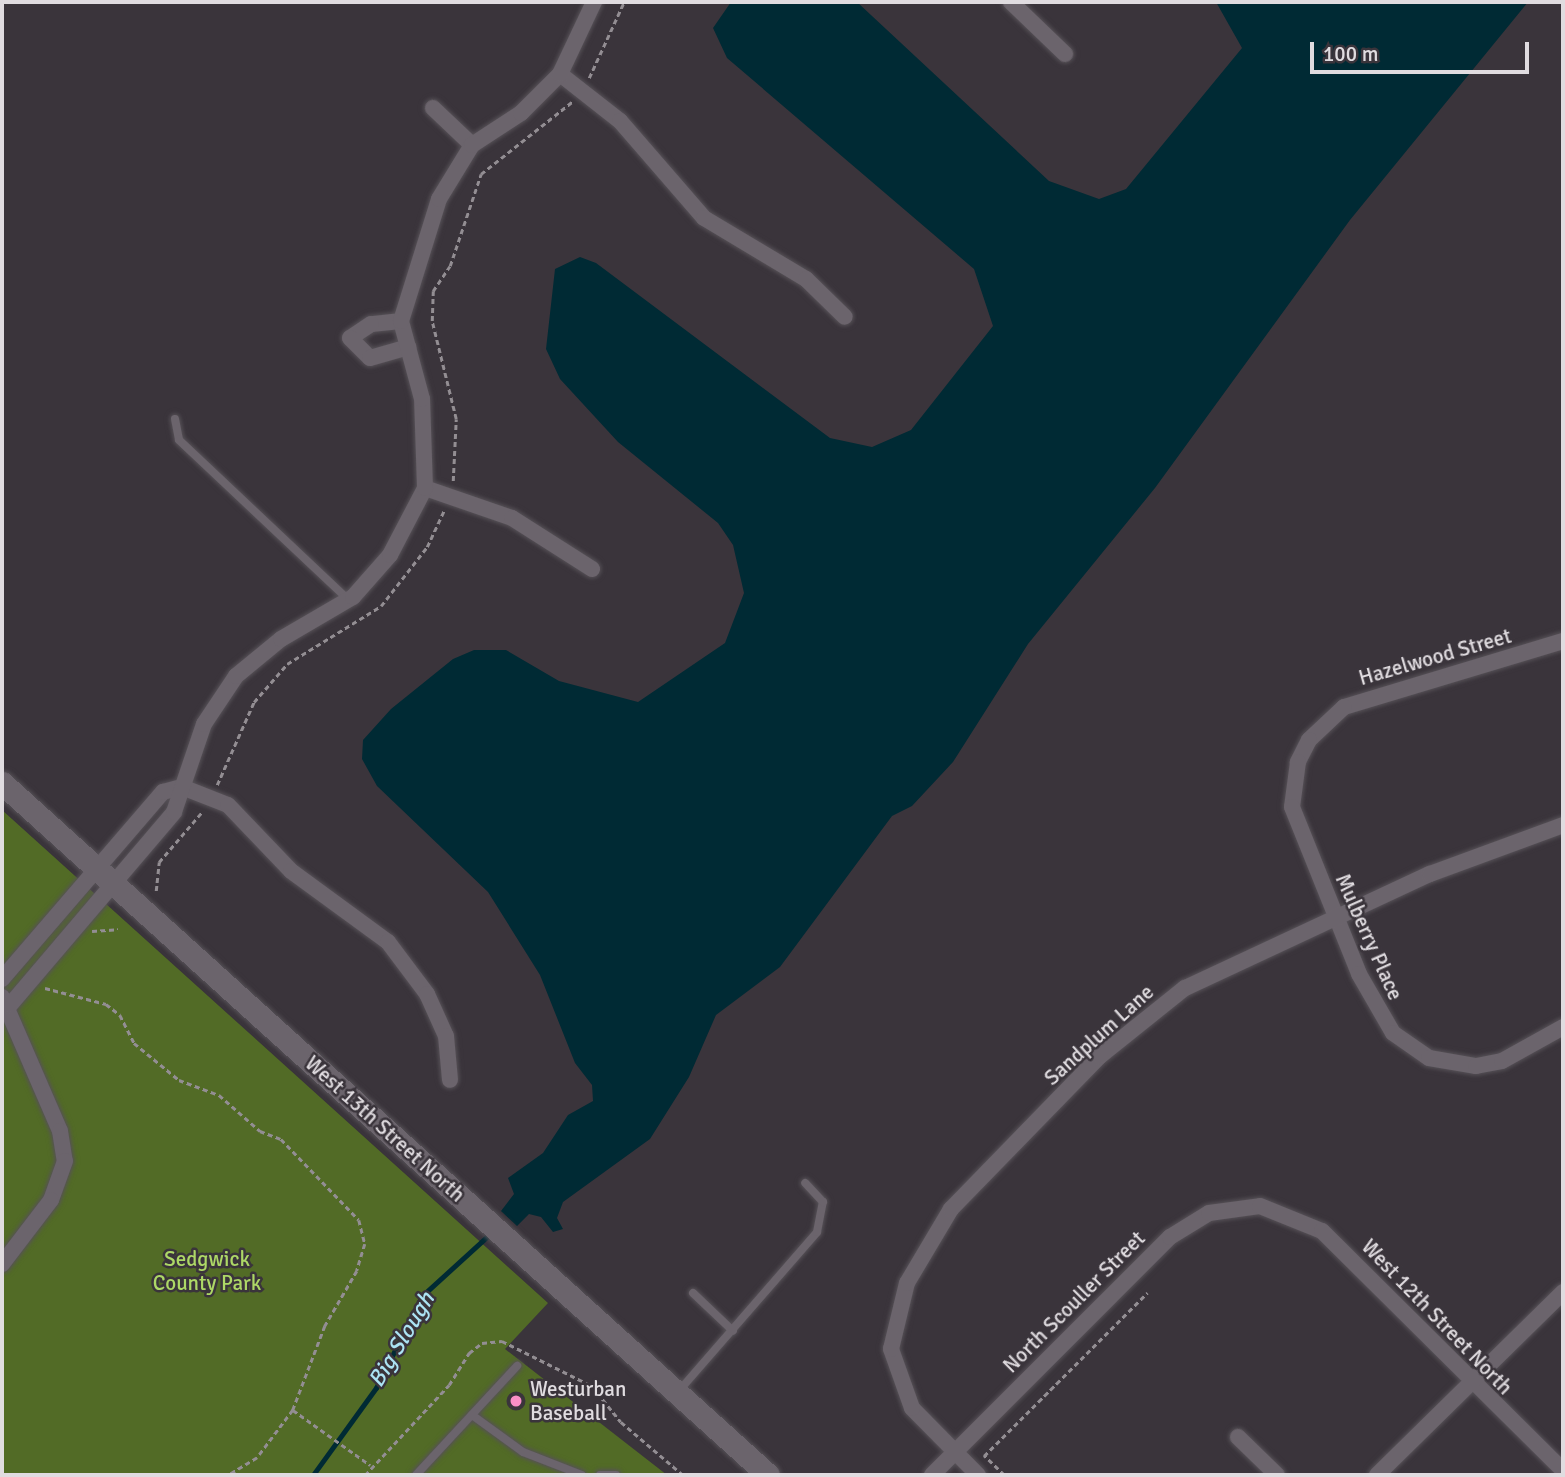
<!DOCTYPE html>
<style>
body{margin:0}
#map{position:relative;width:1565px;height:1477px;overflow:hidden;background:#3a343b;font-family:Signika,sans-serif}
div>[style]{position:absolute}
.green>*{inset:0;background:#526b26}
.water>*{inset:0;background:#002a34}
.stream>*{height:4.5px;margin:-2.25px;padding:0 2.25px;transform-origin:2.25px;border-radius:2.25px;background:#002a34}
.path>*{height:2.5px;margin-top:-1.25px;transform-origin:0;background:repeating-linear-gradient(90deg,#938e93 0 5px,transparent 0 8.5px)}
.roads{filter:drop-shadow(0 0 2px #565157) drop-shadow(0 0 2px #565157)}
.lane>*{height:8px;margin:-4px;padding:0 4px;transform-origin:4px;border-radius:4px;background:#6b646c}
.street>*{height:16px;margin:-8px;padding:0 8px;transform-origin:8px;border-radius:8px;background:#6b646c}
.secondary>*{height:23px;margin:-11.5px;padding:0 11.5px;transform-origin:11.5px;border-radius:11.5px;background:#6b646c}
.dots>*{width:19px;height:19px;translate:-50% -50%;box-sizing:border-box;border:4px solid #3a343b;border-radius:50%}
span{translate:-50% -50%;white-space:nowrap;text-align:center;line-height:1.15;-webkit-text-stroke:5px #3a343b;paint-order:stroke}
.street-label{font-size:21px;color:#e0dce0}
.park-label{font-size:21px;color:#add866}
.poi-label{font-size:21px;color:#e0dce0}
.left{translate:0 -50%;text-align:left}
.water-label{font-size:23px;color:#ace3f3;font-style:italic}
.frame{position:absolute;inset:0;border:4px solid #e0dce0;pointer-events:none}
.scale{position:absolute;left:1310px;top:42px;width:219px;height:32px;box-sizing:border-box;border:4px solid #e0dce0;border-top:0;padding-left:9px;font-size:21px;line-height:24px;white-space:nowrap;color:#e0dce0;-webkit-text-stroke:5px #3a343b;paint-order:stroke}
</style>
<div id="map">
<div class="green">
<i style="clip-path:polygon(2px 810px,548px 1303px,505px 1349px,667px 1475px,2px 1475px)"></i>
</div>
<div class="water">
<i style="clip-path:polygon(731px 2px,857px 2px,1049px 181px,1099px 199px,1126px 189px,1242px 48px,1216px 2px,1528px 2px,1350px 220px,1155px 488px,1028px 644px,953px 762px,912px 806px,892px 816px,780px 967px,716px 1015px,689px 1077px,650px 1139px,563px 1202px,557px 1218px,563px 1229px,553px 1232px,541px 1217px,529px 1214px,517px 1226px,501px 1211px,514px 1194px,508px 1178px,543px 1153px,568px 1115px,593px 1101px,592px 1085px,575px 1063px,540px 975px,488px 892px,377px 786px,362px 759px,363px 740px,391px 709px,453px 659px,474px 650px,506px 650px,559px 681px,638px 702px,725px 643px,744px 593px,733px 545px,718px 523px,618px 442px,560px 379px,546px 349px,555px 269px,580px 257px,596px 263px,830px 438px,872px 447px,911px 430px,993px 326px,974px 269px,727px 58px,713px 28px)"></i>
</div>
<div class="stream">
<i style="left:313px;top:1475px;width:107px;rotate:-54.1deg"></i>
<i style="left:376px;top:1388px;width:103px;rotate:-63.4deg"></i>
<i style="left:422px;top:1296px;width:92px;rotate:-42.4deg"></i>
</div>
<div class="path">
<i style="left:589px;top:78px;width:84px;rotate:-65.3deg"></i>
<i style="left:453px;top:481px;width:62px;rotate:-87.2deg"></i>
<i style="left:456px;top:419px;width:101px;rotate:-103.8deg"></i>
<i style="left:432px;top:321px;width:30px;rotate:-88deg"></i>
<i style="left:433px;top:291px;width:30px;rotate:-56deg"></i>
<i style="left:450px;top:266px;width:97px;rotate:-71.4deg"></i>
<i style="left:481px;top:174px;width:117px;rotate:-38.4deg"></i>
<i style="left:217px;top:785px;width:91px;rotate:-66deg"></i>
<i style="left:254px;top:702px;width:50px;rotate:-49deg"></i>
<i style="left:287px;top:664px;width:110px;rotate:-31.7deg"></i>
<i style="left:381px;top:606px;width:75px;rotate:-52.1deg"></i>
<i style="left:427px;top:547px;width:40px;rotate:-65deg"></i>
<i style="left:156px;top:891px;width:29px;rotate:-84deg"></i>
<i style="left:159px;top:862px;width:66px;rotate:-49.3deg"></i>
<i style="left:92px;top:931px;width:26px;rotate:-4deg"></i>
<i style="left:45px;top:988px;width:63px;rotate:14.7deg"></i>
<i style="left:106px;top:1004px;width:18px;rotate:38deg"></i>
<i style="left:120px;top:1015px;width:31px;rotate:63deg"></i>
<i style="left:134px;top:1043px;width:58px;rotate:39.4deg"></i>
<i style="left:179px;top:1080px;width:43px;rotate:20.6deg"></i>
<i style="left:219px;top:1095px;width:55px;rotate:41.3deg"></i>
<i style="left:260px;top:1131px;width:22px;rotate:21deg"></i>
<i style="left:281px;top:1139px;width:112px;rotate:46.1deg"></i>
<i style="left:359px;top:1220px;width:25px;rotate:76deg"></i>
<i style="left:365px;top:1244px;width:28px;rotate:107deg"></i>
<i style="left:357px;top:1271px;width:64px;rotate:120.2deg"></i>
<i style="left:325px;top:1326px;width:90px;rotate:110.9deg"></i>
<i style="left:293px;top:1410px;width:60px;rotate:126.9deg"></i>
<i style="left:257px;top:1458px;width:33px;rotate:149deg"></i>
<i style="left:293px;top:1410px;width:95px;rotate:35.5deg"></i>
<i style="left:365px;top:1475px;width:123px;rotate:-47deg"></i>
<i style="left:449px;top:1385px;width:38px;rotate:-58deg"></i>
<i style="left:469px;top:1353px;width:16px;rotate:-38deg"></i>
<i style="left:482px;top:1343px;width:20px;rotate:-6deg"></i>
<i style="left:502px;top:1341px;width:101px;rotate:26.6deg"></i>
<i style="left:592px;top:1386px;width:46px;rotate:51.1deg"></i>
<i style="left:621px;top:1422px;width:82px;rotate:40.5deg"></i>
<i style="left:1004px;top:1475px;width:28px;rotate:-136deg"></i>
<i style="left:984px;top:1456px;width:231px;rotate:-45deg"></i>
</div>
<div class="roads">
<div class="lane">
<i style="left:175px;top:419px;width:21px;rotate:79deg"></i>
<i style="left:179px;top:440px;width:233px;rotate:43.3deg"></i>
<i style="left:693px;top:1293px;width:55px;rotate:43.5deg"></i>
<i style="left:678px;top:1392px;width:212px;rotate:-49deg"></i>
<i style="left:817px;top:1232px;width:31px;rotate:-79deg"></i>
<i style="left:823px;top:1202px;width:26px;rotate:-133deg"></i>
<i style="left:472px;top:1415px;width:63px;rotate:36deg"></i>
<i style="left:523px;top:1452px;width:63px;rotate:21.3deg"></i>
<i style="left:416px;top:1475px;width:149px;rotate:-47.2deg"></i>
<i style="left:600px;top:1475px;width:16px"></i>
</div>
<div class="street">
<i style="left:1011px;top:2px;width:75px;rotate:43.9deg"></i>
<i style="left:560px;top:74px;width:76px;rotate:38.1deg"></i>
<i style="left:620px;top:121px;width:128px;rotate:49.1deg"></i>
<i style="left:704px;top:218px;width:119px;rotate:30.9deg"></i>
<i style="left:806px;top:279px;width:54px;rotate:44.3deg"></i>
<i style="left:433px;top:108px;width:54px;rotate:43.5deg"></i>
<i style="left:401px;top:321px;width:30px;rotate:174deg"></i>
<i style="left:371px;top:324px;width:25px;rotate:146deg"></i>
<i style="left:350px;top:338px;width:28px;rotate:45deg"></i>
<i style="left:370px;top:358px;width:40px;rotate:-16deg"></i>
<i style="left:425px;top:488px;width:92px;rotate:19deg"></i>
<i style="left:512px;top:518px;width:95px;rotate:32.5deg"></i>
<i style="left:1563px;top:641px;width:229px;rotate:163.2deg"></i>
<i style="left:1344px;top:707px;width:48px;rotate:136.7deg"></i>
<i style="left:1309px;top:740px;width:25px;rotate:117deg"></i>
<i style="left:1298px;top:762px;width:45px;rotate:97.6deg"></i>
<i style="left:1292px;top:807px;width:180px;rotate:68.1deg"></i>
<i style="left:1359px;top:974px;width:68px;rotate:60deg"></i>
<i style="left:1393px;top:1033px;width:44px;rotate:34.8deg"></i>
<i style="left:1429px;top:1058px;width:48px;rotate:9.7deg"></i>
<i style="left:1476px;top:1066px;width:26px;rotate:-11deg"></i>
<i style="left:1502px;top:1061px;width:70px;rotate:-29.1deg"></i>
<i style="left:2px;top:979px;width:247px;rotate:-49.3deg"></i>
<i style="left:163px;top:792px;width:20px;rotate:-15deg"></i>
<i style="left:182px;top:787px;width:49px;rotate:21.4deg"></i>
<i style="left:228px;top:805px;width:91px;rotate:46.3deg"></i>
<i style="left:291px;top:871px;width:120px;rotate:36.2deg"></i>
<i style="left:388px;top:942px;width:65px;rotate:53.1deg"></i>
<i style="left:427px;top:994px;width:46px;rotate:65.7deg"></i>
<i style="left:446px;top:1036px;width:44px;rotate:84.8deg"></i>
<i style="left:2px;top:997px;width:146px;rotate:66.6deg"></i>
<i style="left:60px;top:1131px;width:30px;rotate:81deg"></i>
<i style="left:65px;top:1161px;width:41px;rotate:109.7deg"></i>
<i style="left:51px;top:1200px;width:81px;rotate:127.4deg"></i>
<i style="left:10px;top:1005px;width:253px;rotate:-49.6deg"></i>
<i style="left:174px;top:812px;width:93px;rotate:-71.2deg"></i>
<i style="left:204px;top:724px;width:58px;rotate:-56.3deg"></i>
<i style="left:236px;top:676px;width:58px;rotate:-39.4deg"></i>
<i style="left:281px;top:639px;width:83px;rotate:-30.3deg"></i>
<i style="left:353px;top:597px;width:56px;rotate:-48.6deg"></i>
<i style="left:390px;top:555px;width:76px;rotate:-62.4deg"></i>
<i style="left:425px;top:488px;width:89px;rotate:-91.9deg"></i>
<i style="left:422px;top:399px;width:81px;rotate:-105.1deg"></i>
<i style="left:401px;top:321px;width:128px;rotate:-72.7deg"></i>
<i style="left:439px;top:199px;width:63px;rotate:-58.6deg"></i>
<i style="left:472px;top:145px;width:59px;rotate:-33.1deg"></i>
<i style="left:521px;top:113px;width:55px;rotate:-45deg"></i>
<i style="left:560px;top:74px;width:80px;rotate:-64.7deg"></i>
<i style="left:1238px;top:1437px;width:54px;rotate:44.3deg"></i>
<i style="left:932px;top:1475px;width:337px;rotate:-45deg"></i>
<i style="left:1170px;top:1237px;width:46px;rotate:-31.6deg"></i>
<i style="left:1209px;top:1213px;width:51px;rotate:-7.8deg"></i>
<i style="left:1260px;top:1206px;width:67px;rotate:22deg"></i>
<i style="left:1322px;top:1231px;width:339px;rotate:44.8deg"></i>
<i style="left:978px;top:1475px;width:94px;rotate:-134.6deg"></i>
<i style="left:912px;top:1408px;width:63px;rotate:-109.6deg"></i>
<i style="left:891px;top:1349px;width:68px;rotate:-76.4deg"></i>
<i style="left:907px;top:1283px;width:86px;rotate:-59.3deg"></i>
<i style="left:951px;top:1209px;width:214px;rotate:-45.8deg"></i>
<i style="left:1100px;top:1056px;width:109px;rotate:-38.7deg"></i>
<i style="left:1185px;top:988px;width:270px;rotate:-25deg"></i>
<i style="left:1430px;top:874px;width:142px;rotate:-20.2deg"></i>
<i style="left:1377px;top:1475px;width:261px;rotate:-44.5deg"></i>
</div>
<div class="secondary">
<i style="left:2px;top:783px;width:1032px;rotate:42.09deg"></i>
</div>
</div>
<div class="dots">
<i style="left:516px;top:1401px;background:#fa8fc6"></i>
</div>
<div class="street-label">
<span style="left:1435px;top:657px;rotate:-16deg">Hazelwood Street</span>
<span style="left:1369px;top:937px;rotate:66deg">Mulberry Place</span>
<span style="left:1099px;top:1035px;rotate:-42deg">Sandplum Lane</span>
<span style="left:385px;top:1129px;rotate:42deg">West 13th Street North</span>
<span style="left:1074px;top:1302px;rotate:-45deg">North Scouller Street</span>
<span style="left:1437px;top:1317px;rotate:46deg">West 12th Street North</span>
</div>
<div class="park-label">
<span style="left:207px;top:1271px">Sedgwick<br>County Park</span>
</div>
<div class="poi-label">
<span class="left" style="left:530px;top:1401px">Westurban<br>Baseball</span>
</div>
<div class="water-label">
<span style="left:402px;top:1340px;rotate:-59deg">Big Slough</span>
</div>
<div class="frame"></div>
<div class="scale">100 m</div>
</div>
